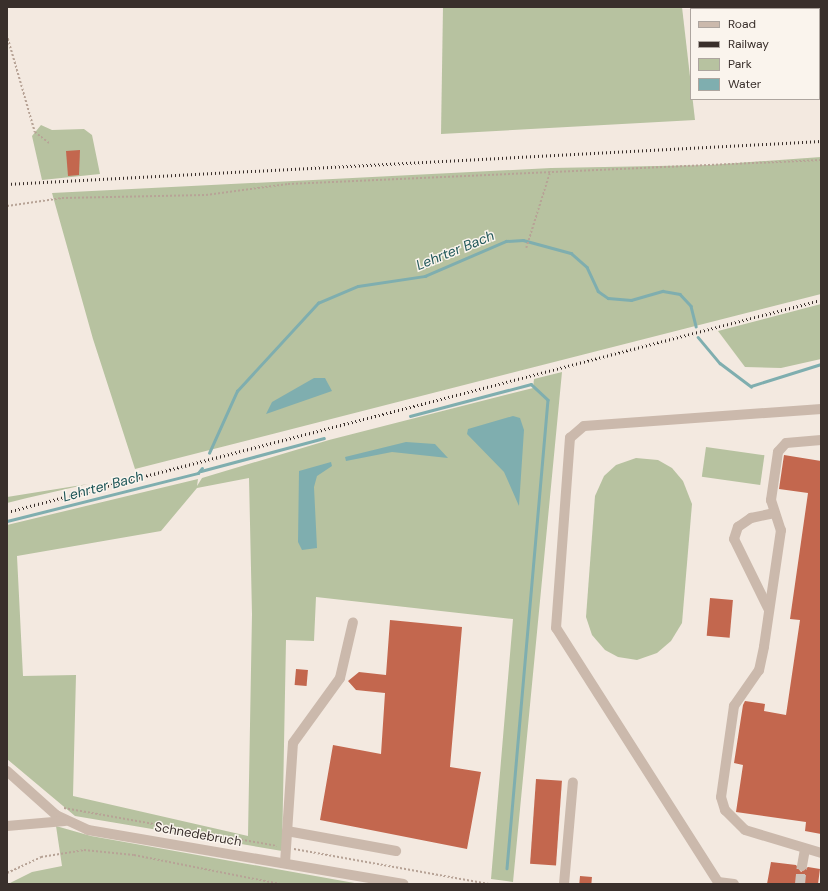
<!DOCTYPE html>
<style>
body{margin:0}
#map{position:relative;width:828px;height:891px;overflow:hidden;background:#f3e9e0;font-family:"DM Sans",sans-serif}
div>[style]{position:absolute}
.green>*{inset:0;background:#b7c2a0;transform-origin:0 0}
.water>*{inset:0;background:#7faeaf}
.stream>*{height:2.5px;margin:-1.25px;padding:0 1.25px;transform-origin:1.25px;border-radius:1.25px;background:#7faeaf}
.building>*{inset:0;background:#c3674e;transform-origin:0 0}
.minor-tunnel>*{height:10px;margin-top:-5px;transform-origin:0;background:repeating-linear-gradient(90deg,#cec4bc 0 10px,transparent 0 15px)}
.path>*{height:1.5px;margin-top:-0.75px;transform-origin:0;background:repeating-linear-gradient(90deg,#b7a396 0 2px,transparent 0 4px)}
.minor>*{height:10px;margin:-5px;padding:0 5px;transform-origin:5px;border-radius:5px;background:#cbb9ac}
.rail>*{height:2.5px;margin-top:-1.25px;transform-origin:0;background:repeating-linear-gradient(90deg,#392f2b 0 1px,transparent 0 4px)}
span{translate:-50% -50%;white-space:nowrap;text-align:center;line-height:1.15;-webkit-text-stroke:3px #faf4ed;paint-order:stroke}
.street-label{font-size:13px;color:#392f2b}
.water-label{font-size:14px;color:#21585a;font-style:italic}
.frame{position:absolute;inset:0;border:8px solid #392f2b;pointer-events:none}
.legend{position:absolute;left:690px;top:8px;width:130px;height:92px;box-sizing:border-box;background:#faf4ed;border:1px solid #ada59f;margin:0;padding:5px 7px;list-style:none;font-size:12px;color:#392f2b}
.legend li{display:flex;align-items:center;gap:8px;height:20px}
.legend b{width:20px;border:1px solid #ada59f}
</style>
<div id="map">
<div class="green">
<i style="clip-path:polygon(443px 7px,682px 7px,695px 120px,441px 134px)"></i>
<i style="clip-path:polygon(41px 125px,52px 130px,84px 129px,92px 135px,100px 174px,42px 180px,32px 136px)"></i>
<i style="clip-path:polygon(821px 157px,821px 294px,135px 469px,93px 339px,52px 193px,551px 168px,710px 165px)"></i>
<i style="clip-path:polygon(821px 304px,821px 359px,781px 368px,745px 367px,718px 331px)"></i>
<i style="clip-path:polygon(evenodd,562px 372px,513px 882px,491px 879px,513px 619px,316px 597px,314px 641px,286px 640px,282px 851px,75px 816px,7px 759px,7px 525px,198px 479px,197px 486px,202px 478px,329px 440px,533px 388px,534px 379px,562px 372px,249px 478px,252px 614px,248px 836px,73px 796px,76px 675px,23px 676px,17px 556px,161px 531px,197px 488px,249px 478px)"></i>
<i style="left:706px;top:447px;width:59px;height:30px;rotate:8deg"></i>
<i style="clip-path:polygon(636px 458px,658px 460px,672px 468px,683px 481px,692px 504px,682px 623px,671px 641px,657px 653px,637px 660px,618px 657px,605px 650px,592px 635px,586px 617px,595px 496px,604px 476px,616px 465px)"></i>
<i style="clip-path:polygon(88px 484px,27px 498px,7px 503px,7px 497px)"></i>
<i style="clip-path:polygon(56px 826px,91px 836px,360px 884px,8px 884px,32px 872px,62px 866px)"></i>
</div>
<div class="water">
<i style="clip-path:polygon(314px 378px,325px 378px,332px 391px,266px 414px,272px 402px)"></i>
<i style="clip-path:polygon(513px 416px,520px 418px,524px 430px,519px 506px,504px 472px,467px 434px,468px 429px)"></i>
<i style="clip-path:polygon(406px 442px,435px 444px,448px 458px,392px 452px,346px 461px,345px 457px)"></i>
<i style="clip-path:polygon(331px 462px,332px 466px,317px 476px,314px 487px,317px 548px,302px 550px,298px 542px,299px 471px)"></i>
</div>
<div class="stream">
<i style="left:698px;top:337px;width:34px;rotate:50deg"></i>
<i style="left:720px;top:363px;width:39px;rotate:37deg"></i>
<i style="left:751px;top:386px;width:73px;rotate:-17.4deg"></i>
<i style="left:410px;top:416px;width:125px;rotate:-14.8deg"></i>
<i style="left:531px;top:384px;width:23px;rotate:43deg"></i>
<i style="left:548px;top:400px;width:470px;rotate:95deg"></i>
<i style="left:209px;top:453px;width:68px;rotate:-65.7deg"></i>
<i style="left:237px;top:391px;width:120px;rotate:-47.4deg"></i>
<i style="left:318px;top:303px;width:43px;rotate:-23deg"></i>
<i style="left:358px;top:286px;width:68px;rotate:-8.5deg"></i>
<i style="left:425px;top:276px;width:88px;rotate:-23.4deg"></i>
<i style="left:506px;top:241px;width:17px;rotate:-3deg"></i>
<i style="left:523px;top:240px;width:50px;rotate:15.2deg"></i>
<i style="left:571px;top:253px;width:21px;rotate:41deg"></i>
<i style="left:587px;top:267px;width:26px;rotate:65deg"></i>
<i style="left:598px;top:291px;width:12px;rotate:35deg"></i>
<i style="left:608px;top:298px;width:23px;rotate:5deg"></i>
<i style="left:631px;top:300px;width:33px;rotate:-16deg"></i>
<i style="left:663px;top:291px;width:17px;rotate:10deg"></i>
<i style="left:680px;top:294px;width:16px;rotate:47deg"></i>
<i style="left:691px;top:306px;width:21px;rotate:76deg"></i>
<i style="left:201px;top:471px;width:127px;rotate:-15deg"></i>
<i style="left:7px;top:521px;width:197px;rotate:-14.1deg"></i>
<i style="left:198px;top:473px;width:6px;rotate:-51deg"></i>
</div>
<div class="building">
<i style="clip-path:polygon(80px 150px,79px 175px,68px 176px,66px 151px)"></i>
<i style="clip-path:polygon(784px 455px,821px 461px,821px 834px,805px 831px,806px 822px,736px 812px,743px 765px,734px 763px,743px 705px,745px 701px,765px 704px,764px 711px,786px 715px,800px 620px,790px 619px,808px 493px,779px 489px)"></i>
<i style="left:710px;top:598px;width:23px;height:38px;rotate:5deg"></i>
<i style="clip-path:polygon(390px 620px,462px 627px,450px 767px,481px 772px,467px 849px,320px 820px,333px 745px,381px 754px,385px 693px,356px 690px,348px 681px,359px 672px,386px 675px)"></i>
<i style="left:296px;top:669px;width:12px;height:16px;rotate:5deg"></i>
<i style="left:536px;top:779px;width:26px;height:85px;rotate:4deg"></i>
<i style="clip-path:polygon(771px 862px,796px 865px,801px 872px,808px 867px,820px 869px,818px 884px,767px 884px)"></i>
<i style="left:580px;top:876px;width:12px;height:8px;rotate:5deg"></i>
</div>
<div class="minor-tunnel">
<i style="left:800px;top:884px;width:18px;rotate:-84deg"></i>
</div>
<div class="path">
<i style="left:7px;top:35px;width:101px;rotate:73.9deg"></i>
<i style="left:35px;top:132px;width:18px;rotate:38deg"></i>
<i style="left:7px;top:206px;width:56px;rotate:-8.3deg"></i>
<i style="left:62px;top:198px;width:144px;rotate:-1.2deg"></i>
<i style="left:206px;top:195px;width:83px;rotate:-7.6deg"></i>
<i style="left:288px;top:184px;width:534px;rotate:-2.58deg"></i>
<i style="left:526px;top:248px;width:80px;rotate:-72.5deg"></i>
<i style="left:64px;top:808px;width:216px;rotate:10.1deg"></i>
<i style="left:294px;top:849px;width:198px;rotate:10.2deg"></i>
<i style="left:7px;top:873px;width:38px;rotate:-25deg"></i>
<i style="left:41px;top:857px;width:44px;rotate:-9.2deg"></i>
<i style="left:84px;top:850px;width:50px;rotate:5.7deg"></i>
<i style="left:134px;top:855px;width:149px;rotate:11.2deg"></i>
</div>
<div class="minor">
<i style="left:821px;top:440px;width:35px;rotate:175deg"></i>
<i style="left:786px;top:443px;width:12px;rotate:132deg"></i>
<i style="left:778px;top:452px;width:49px;rotate:98.3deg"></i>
<i style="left:771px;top:500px;width:32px;rotate:72deg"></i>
<i style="left:781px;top:530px;width:118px;rotate:98.3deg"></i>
<i style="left:764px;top:647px;width:24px;rotate:102deg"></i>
<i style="left:759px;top:670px;width:44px;rotate:124.8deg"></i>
<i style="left:734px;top:706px;width:92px;rotate:98.1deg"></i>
<i style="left:721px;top:797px;width:14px;rotate:73deg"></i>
<i style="left:725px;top:810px;width:28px;rotate:45deg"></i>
<i style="left:745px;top:830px;width:79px;rotate:16.8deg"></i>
<i style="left:769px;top:610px;width:79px;rotate:-116.2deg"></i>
<i style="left:734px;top:539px;width:13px;rotate:-72deg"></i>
<i style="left:738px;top:527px;width:16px;rotate:-35deg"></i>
<i style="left:751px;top:518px;width:24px;rotate:-12deg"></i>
<i style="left:7px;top:771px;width:66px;rotate:41.9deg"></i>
<i style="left:56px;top:815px;width:35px;rotate:25deg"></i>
<i style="left:88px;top:830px;width:320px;rotate:9.7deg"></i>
<i style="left:7px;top:826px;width:58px;rotate:-4.9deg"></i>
<i style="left:287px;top:831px;width:111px;rotate:10.4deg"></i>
<i style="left:285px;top:863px;width:120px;rotate:-86.2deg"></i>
<i style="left:293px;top:743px;width:80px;rotate:-54.1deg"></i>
<i style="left:340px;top:678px;width:57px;rotate:-76.9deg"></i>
<i style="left:802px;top:866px;width:17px;rotate:-80deg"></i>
<i style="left:564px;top:884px;width:102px;rotate:-85deg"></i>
<i style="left:734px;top:884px;width:16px;rotate:-173deg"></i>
<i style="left:718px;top:882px;width:301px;rotate:-122.5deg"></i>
<i style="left:556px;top:628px;width:191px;rotate:-85.8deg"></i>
<i style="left:570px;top:438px;width:18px;rotate:-41deg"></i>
<i style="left:584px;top:426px;width:238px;rotate:-4.1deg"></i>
</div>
<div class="rail">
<i style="left:7px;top:184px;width:815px;rotate:-3.02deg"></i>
<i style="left:7px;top:512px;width:841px;rotate:-14.6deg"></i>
</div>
<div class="street-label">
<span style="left:198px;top:835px;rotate:10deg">Schnedebruch</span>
</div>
<div class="water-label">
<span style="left:455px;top:250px;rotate:-22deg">Lehrter Bach</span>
<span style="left:103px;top:486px;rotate:-15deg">Lehrter Bach</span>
</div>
<div class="frame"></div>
<ul class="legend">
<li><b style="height:5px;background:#cbb9ac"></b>Road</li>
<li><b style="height:5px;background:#392f2b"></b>Railway</li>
<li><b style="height:11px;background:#b7c2a0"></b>Park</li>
<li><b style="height:11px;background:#7faeaf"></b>Water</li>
</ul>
</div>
